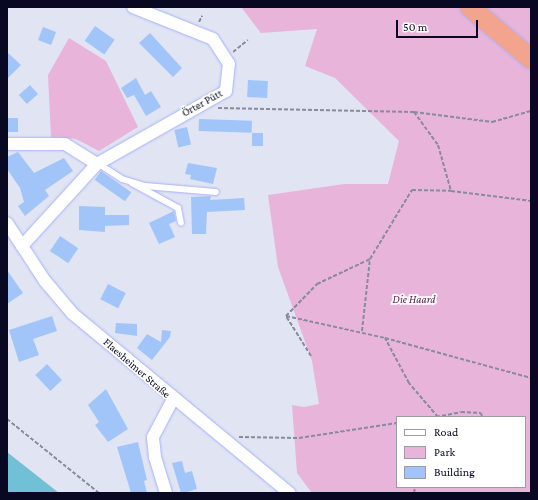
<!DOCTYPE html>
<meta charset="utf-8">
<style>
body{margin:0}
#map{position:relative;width:538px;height:500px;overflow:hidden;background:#e1e4f3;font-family:"Crimson Pro",serif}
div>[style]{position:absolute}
.green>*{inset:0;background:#e9b4d9}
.water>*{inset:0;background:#71c0d5}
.building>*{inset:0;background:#a1c5f9;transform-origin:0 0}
.path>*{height:2px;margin-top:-1px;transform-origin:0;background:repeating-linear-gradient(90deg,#888a9e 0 4px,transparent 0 6px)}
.roads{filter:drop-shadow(0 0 1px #a6b1fc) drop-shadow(0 0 1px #a6b1fc)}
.service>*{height:6px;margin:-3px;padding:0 3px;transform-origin:3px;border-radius:3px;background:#fff}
.minor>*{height:12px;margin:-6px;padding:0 6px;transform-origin:6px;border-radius:6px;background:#fff}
.trunk>*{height:20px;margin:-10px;padding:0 10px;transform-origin:10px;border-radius:10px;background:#f3a48e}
span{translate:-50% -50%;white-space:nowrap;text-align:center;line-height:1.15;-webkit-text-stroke:3.5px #fff;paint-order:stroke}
.street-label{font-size:11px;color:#080823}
.park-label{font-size:11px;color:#541447;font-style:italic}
.frame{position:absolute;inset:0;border:8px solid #080823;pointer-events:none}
.legend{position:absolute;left:396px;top:416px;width:130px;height:72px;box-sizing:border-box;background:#fff;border:1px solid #9c9ca7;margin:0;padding:5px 7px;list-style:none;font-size:12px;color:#080823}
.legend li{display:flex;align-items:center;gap:8px;height:20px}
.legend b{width:20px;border:1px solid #9c9ca7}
.scale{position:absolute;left:396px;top:20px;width:82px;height:18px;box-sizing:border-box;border:2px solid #080823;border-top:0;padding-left:5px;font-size:12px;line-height:14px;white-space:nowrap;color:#080823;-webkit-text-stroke:3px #fff;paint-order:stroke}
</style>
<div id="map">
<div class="green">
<i style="clip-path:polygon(evenodd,241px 7px,531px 7px,531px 493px,312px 493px,297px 473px,292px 405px,304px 407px,319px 404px,312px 361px,278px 267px,268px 195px,344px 184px,388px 184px,399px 141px,335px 78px,305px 66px,317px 29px,261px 33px,241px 7px,397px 417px,525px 417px,525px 487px,397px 487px,397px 417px)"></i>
<i style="clip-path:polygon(69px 38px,106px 61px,138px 127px,99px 151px,76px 139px,51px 137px,48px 75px)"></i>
</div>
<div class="water">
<i style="clip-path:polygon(7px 452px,59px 493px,7px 493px)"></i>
</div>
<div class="building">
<i style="left:95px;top:26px;width:24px;height:18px;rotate:35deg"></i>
<i style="left:43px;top:27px;width:14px;height:14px;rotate:21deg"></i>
<i style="clip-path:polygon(150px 33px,182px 68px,173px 77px,139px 43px)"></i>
<i style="clip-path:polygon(7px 52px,21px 65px,7px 79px)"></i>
<i style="clip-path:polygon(136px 78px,145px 95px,151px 91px,161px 107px,146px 116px,134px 95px,127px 98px,121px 88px)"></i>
<i style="left:248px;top:80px;width:20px;height:17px;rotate:3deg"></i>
<i style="left:30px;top:85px;width:12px;height:15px;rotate:48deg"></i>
<i style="left:7px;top:118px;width:11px;height:14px"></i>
<i style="left:199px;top:119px;width:53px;height:12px;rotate:2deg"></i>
<i style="left:187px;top:127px;width:18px;height:13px;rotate:77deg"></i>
<i style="left:252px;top:133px;width:11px;height:13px"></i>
<i style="clip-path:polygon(18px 152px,34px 173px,64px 158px,73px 171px,45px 190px,49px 196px,25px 216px,18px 206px,24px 202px,20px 188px,7px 169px,7px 157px)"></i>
<i style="clip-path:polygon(188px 163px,217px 168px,213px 184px,190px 179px,191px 175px,185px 174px)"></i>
<i style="left:101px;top:171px;width:37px;height:11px;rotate:35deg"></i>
<i style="clip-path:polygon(211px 196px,210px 200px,244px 198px,245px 210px,207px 212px,206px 234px,192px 234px,191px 197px)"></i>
<i style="clip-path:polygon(79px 206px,105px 207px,105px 215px,129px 215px,129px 225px,105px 226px,105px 232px,79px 230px)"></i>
<i style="clip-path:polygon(174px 211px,176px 221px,169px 224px,175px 237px,159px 244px,149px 223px)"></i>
<i style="left:60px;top:236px;width:22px;height:18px;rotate:34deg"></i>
<i style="clip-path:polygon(7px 270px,23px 293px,7px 304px)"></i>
<i style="left:108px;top:284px;width:20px;height:17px;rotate:27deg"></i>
<i style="clip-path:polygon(52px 316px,57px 331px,33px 339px,39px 355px,19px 362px,9px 330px)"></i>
<i style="clip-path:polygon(116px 323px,137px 324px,137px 336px,115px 333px)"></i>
<i style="clip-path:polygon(162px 330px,171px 331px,170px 337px,152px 360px,137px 348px,147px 334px,161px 342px)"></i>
<i style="left:47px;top:364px;width:22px;height:16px;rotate:47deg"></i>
<i style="clip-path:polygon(106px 389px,128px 429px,108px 442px,95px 425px,99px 422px,88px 405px)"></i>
<i style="clip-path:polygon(138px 442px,147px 480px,144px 481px,147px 493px,131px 493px,117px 447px)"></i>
<i style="clip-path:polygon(182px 461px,185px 473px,192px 471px,197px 489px,184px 493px,181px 493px,172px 463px)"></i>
</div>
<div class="path">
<i style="left:199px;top:22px;width:7px;rotate:-63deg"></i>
<i style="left:233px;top:52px;width:19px;rotate:-39deg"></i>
<i style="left:218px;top:108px;width:196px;rotate:1.2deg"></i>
<i style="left:414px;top:112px;width:41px;rotate:54deg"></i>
<i style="left:438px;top:145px;width:48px;rotate:74.2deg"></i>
<i style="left:451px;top:191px;width:81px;rotate:7.1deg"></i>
<i style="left:414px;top:112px;width:79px;rotate:7.3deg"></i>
<i style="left:492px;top:122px;width:41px;rotate:-15.8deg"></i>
<i style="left:286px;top:316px;width:45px;rotate:-45.9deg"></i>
<i style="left:317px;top:284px;width:59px;rotate:-25.3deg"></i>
<i style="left:370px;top:259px;width:81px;rotate:-58.7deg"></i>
<i style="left:412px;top:190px;width:39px;rotate:1deg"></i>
<i style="left:362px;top:331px;width:72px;rotate:-83.7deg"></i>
<i style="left:311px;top:356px;width:47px;rotate:-122deg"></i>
<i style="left:286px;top:316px;width:101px;rotate:12.5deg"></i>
<i style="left:436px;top:417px;width:25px;rotate:-11deg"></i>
<i style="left:461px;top:412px;width:20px;rotate:3deg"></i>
<i style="left:481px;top:413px;width:4px;rotate:76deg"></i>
<i style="left:438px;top:417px;width:45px;rotate:-130.5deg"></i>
<i style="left:409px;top:383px;width:51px;rotate:-118.1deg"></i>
<i style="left:385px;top:338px;width:151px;rotate:15.3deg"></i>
<i style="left:7px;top:419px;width:118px;rotate:38.8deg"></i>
<i style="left:239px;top:437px;width:60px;rotate:1deg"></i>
<i style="left:299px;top:438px;width:99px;rotate:-8.7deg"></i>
<i style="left:414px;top:493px;width:6px;rotate:-81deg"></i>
</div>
<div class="roads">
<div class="service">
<i style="left:99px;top:164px;width:27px;rotate:33deg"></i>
<i style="left:122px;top:179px;width:24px;rotate:17deg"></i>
<i style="left:145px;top:186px;width:71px;rotate:4.8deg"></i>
<i style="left:132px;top:183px;width:52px;rotate:28.5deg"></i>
<i style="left:178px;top:208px;width:15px;rotate:79deg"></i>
</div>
<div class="minor">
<i style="left:7px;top:144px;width:58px"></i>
<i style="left:65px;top:144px;width:38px;rotate:32deg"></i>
<i style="left:7px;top:223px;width:69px;rotate:56.8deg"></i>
<i style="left:45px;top:281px;width:43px;rotate:49.7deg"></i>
<i style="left:73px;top:314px;width:281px;rotate:39.6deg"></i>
<i style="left:22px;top:246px;width:111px;rotate:-47.6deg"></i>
<i style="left:97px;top:164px;width:148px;rotate:-29.5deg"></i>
<i style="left:226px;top:91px;width:27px;rotate:-84deg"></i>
<i style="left:229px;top:64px;width:30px;rotate:-123deg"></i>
<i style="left:213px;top:39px;width:86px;rotate:-158.2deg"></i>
<i style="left:166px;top:493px;width:38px;rotate:-107deg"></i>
<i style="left:155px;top:457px;width:20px;rotate:-96deg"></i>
<i style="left:153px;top:437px;width:43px;rotate:-62.2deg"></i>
</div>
<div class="trunk">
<i style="left:470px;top:7px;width:80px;rotate:40.4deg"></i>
</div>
</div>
<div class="street-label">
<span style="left:202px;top:103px;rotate:-29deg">Örter Pütt</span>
<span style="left:137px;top:368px;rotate:41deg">Flaesheimer Straße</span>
</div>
<div class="park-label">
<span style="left:414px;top:299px">Die Haard</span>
</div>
<div class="frame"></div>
<ul class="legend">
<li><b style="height:5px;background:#fff"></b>Road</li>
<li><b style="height:11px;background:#e9b4d9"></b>Park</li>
<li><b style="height:11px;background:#a1c5f9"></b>Building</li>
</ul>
<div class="scale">50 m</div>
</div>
